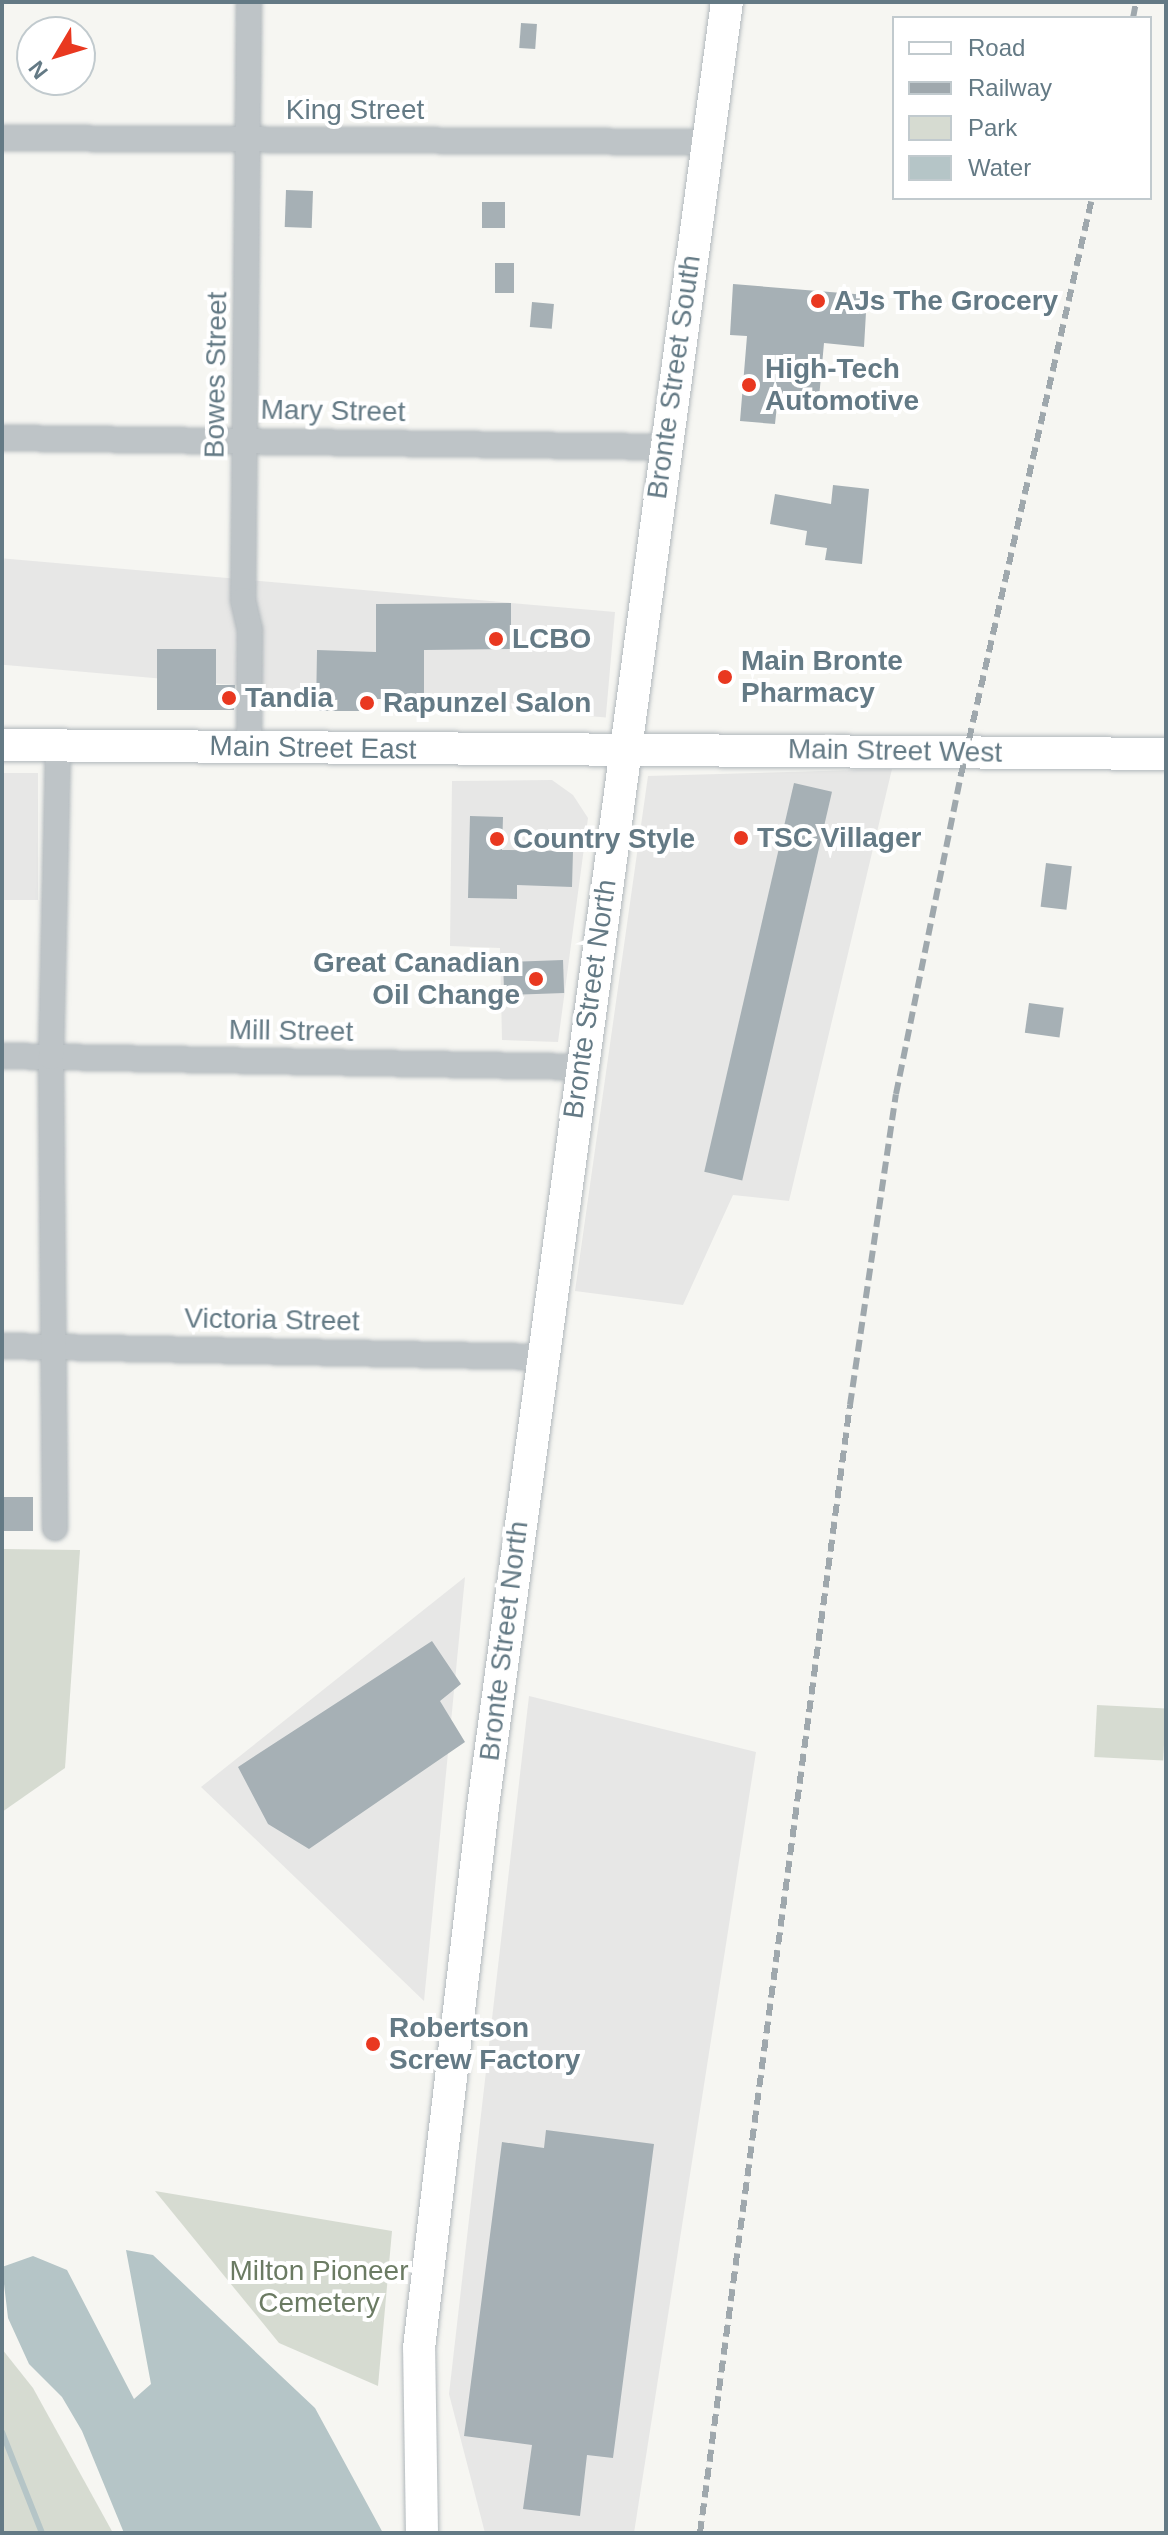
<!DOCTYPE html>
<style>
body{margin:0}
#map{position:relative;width:1168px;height:2535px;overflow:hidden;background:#f6f6f2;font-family:Helvetica,sans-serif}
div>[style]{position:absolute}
.built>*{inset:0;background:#e7e7e6;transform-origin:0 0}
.green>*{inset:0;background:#d6dbd1;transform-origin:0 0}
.water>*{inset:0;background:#b5c5c7}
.stream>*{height:6px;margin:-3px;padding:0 3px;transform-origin:3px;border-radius:3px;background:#b5c5c7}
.building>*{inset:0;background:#a6b0b5;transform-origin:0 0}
.roads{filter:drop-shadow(0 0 2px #b1b8bc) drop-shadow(0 0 2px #b1b8bc)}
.street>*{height:24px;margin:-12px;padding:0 12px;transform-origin:12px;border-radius:12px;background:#bec4c7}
.secondary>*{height:32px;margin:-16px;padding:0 16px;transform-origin:16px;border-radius:16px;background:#fff}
.rail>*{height:6px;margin-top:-3px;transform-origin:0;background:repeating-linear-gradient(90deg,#9fa8ad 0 12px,transparent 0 18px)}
.dots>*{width:22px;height:22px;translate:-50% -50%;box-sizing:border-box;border:4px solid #fff;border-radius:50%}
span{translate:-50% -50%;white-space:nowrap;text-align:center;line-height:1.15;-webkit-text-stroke:8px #fff;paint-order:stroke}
.street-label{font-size:28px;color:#647a85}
.poi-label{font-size:28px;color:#647a85;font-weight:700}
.left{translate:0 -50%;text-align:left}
.right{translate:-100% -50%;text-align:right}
.park-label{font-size:28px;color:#6b7b63}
.frame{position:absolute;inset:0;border:4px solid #647a85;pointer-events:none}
.legend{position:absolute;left:892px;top:16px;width:260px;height:184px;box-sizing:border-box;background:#fff;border:2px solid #c1cace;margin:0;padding:10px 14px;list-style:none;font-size:24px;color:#647a85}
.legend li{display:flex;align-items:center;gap:16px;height:40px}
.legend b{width:40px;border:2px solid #c1cace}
.north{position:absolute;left:16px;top:16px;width:80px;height:80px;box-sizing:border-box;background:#fff;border:2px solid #c1cace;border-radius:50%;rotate:232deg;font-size:22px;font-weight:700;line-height:32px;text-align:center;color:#647a85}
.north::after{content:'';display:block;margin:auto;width:28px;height:36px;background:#e93820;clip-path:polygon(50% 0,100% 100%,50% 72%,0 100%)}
</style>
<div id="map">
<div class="built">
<i style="left:615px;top:612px;width:106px;height:613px;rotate:95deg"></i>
<i style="clip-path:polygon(892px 769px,789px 1201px,733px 1195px,683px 1305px,575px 1291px,648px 776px)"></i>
<i style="left:2px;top:773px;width:36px;height:127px"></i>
<i style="clip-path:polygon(552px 780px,573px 795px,588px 818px,558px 1042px,502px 1040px,500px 948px,450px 946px,452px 781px)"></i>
<i style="clip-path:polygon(465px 1577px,424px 2001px,201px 1787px)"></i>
<i style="clip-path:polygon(529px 1696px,756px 1752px,634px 2533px,485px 2533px,449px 2394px)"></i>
</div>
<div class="green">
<i style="clip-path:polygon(2px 1549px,80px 1550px,65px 1768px,2px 1812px)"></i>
<i style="left:1097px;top:1705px;width:69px;height:52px;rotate:3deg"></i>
<i style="clip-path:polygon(155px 2191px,392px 2231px,378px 2386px,279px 2343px)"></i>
<i style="clip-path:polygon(2px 2349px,33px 2388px,113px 2533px,2px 2533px)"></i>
</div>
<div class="water">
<i style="clip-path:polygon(126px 2250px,153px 2255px,315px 2408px,383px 2533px,124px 2533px,82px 2431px,62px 2397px,29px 2364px,8px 2318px,2px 2267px,33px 2256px,67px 2270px,134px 2399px,151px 2384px)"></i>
</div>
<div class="stream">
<i style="left:2px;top:2432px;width:109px;rotate:68.4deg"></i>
</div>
<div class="building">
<i style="left:521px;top:23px;width:16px;height:25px;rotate:4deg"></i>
<i style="left:286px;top:190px;width:27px;height:37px;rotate:2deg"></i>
<i style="left:482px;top:202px;width:23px;height:26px"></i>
<i style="left:495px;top:263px;width:19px;height:30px"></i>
<i style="clip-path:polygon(733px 284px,867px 295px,864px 347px,824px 343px,818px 409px,777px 405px,775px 424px,740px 421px,747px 336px,730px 335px)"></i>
<i style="left:532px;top:302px;width:22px;height:25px;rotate:5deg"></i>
<i style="clip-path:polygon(833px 485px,869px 489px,862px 564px,825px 560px,827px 548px,805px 545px,807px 531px,770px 524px,775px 494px,831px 504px)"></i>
<i style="clip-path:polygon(511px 603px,511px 649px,424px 650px,424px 699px,372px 699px,372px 711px,316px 711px,317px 650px,376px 652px,376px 604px)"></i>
<i style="clip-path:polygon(157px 649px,216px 649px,216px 685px,235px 685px,234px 710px,157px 710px)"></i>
<i style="left:794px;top:783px;width:39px;height:399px;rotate:13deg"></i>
<i style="clip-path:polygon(470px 816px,503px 817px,502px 850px,573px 851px,572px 887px,517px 885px,517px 899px,468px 898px)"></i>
<i style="left:1046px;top:863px;width:26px;height:44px;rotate:7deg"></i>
<i style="left:563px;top:960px;width:33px;height:60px;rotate:88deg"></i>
<i style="left:1029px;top:1003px;width:35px;height:30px;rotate:8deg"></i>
<i style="left:4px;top:1497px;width:29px;height:34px"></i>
<i style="clip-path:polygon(432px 1641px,461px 1684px,440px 1701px,465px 1742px,309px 1849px,268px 1824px,238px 1767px)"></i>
<i style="clip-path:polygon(546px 2130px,654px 2144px,613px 2458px,587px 2455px,580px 2516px,523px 2509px,532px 2445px,464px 2436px,502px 2142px,544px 2148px)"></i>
</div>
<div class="roads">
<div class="street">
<i style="left:249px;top:2px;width:598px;rotate:90.57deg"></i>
<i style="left:243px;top:600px;width:31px;rotate:77deg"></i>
<i style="left:250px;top:630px;width:118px;rotate:90.5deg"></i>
<i style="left:2px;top:138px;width:705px;rotate:0.33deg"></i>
<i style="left:2px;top:438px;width:661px;rotate:0.78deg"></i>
<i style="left:2px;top:1056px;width:577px;rotate:1.09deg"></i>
<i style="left:2px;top:1346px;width:538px;rotate:1.17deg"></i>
<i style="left:55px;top:1528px;width:471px;rotate:-90.5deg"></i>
<i style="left:51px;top:1057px;width:312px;rotate:-88.7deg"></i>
</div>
<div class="secondary">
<i style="left:2px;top:745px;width:1164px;rotate:0.44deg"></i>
<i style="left:422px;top:2533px;width:185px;rotate:-90.9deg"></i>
<i style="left:419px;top:2348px;width:553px;rotate:-83.25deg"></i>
<i style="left:484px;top:1799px;width:1813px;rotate:-82.3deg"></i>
</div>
</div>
<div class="rail">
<i style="left:1133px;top:18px;width:16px;rotate:-79deg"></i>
<i style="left:700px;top:2533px;width:1138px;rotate:-82.43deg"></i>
<i style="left:850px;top:1405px;width:314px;rotate:-81.6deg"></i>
<i style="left:896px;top:1094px;width:326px;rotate:-78.5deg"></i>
<i style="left:961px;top:775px;width:592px;rotate:-77.21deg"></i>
</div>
<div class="dots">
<i style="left:818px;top:301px;background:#e93820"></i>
<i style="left:749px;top:385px;background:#e93820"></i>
<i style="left:496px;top:639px;background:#e93820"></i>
<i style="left:725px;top:677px;background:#e93820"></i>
<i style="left:229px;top:698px;background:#e93820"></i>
<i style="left:367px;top:703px;background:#e93820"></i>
<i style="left:741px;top:838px;background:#e93820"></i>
<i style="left:497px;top:839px;background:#e93820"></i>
<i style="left:536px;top:979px;background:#e93820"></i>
<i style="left:373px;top:2044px;background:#e93820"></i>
</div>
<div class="street-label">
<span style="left:355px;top:110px">King Street</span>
<span style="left:216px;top:375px;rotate:-89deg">Bowes Street</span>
<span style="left:674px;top:377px;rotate:-82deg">Bronte Street South</span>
<span style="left:333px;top:411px;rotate:1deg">Mary Street</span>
<span style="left:313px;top:748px;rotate:1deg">Main Street East</span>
<span style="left:895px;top:751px;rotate:1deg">Main Street West</span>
<span style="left:590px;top:999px;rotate:-82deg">Bronte Street North</span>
<span style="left:291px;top:1031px;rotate:1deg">Mill Street</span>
<span style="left:272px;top:1320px;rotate:1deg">Victoria Street</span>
<span style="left:504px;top:1641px;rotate:-83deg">Bronte Street North</span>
</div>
<div class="poi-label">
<span class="left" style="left:834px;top:301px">AJs The Grocery</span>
<span class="left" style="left:765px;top:385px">High-Tech<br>Automotive</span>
<span class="left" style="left:512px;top:639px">LCBO</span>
<span class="left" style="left:741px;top:677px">Main Bronte<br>Pharmacy</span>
<span class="left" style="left:245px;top:698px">Tandia</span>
<span class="left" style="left:383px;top:703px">Rapunzel Salon</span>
<span class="left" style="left:757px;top:838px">TSC Villager</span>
<span class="left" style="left:513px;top:839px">Country Style</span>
<span class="right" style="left:520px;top:979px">Great Canadian<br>Oil Change</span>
<span class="left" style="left:389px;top:2044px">Robertson<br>Screw Factory</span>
</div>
<div class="park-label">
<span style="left:319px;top:2287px">Milton Pioneer<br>Cemetery</span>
</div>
<div class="frame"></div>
<ul class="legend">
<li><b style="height:10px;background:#fff"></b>Road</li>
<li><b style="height:10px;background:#9fa8ad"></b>Railway</li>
<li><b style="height:22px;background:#d6dbd1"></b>Park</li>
<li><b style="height:22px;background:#b5c5c7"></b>Water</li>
</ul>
<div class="north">N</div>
</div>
